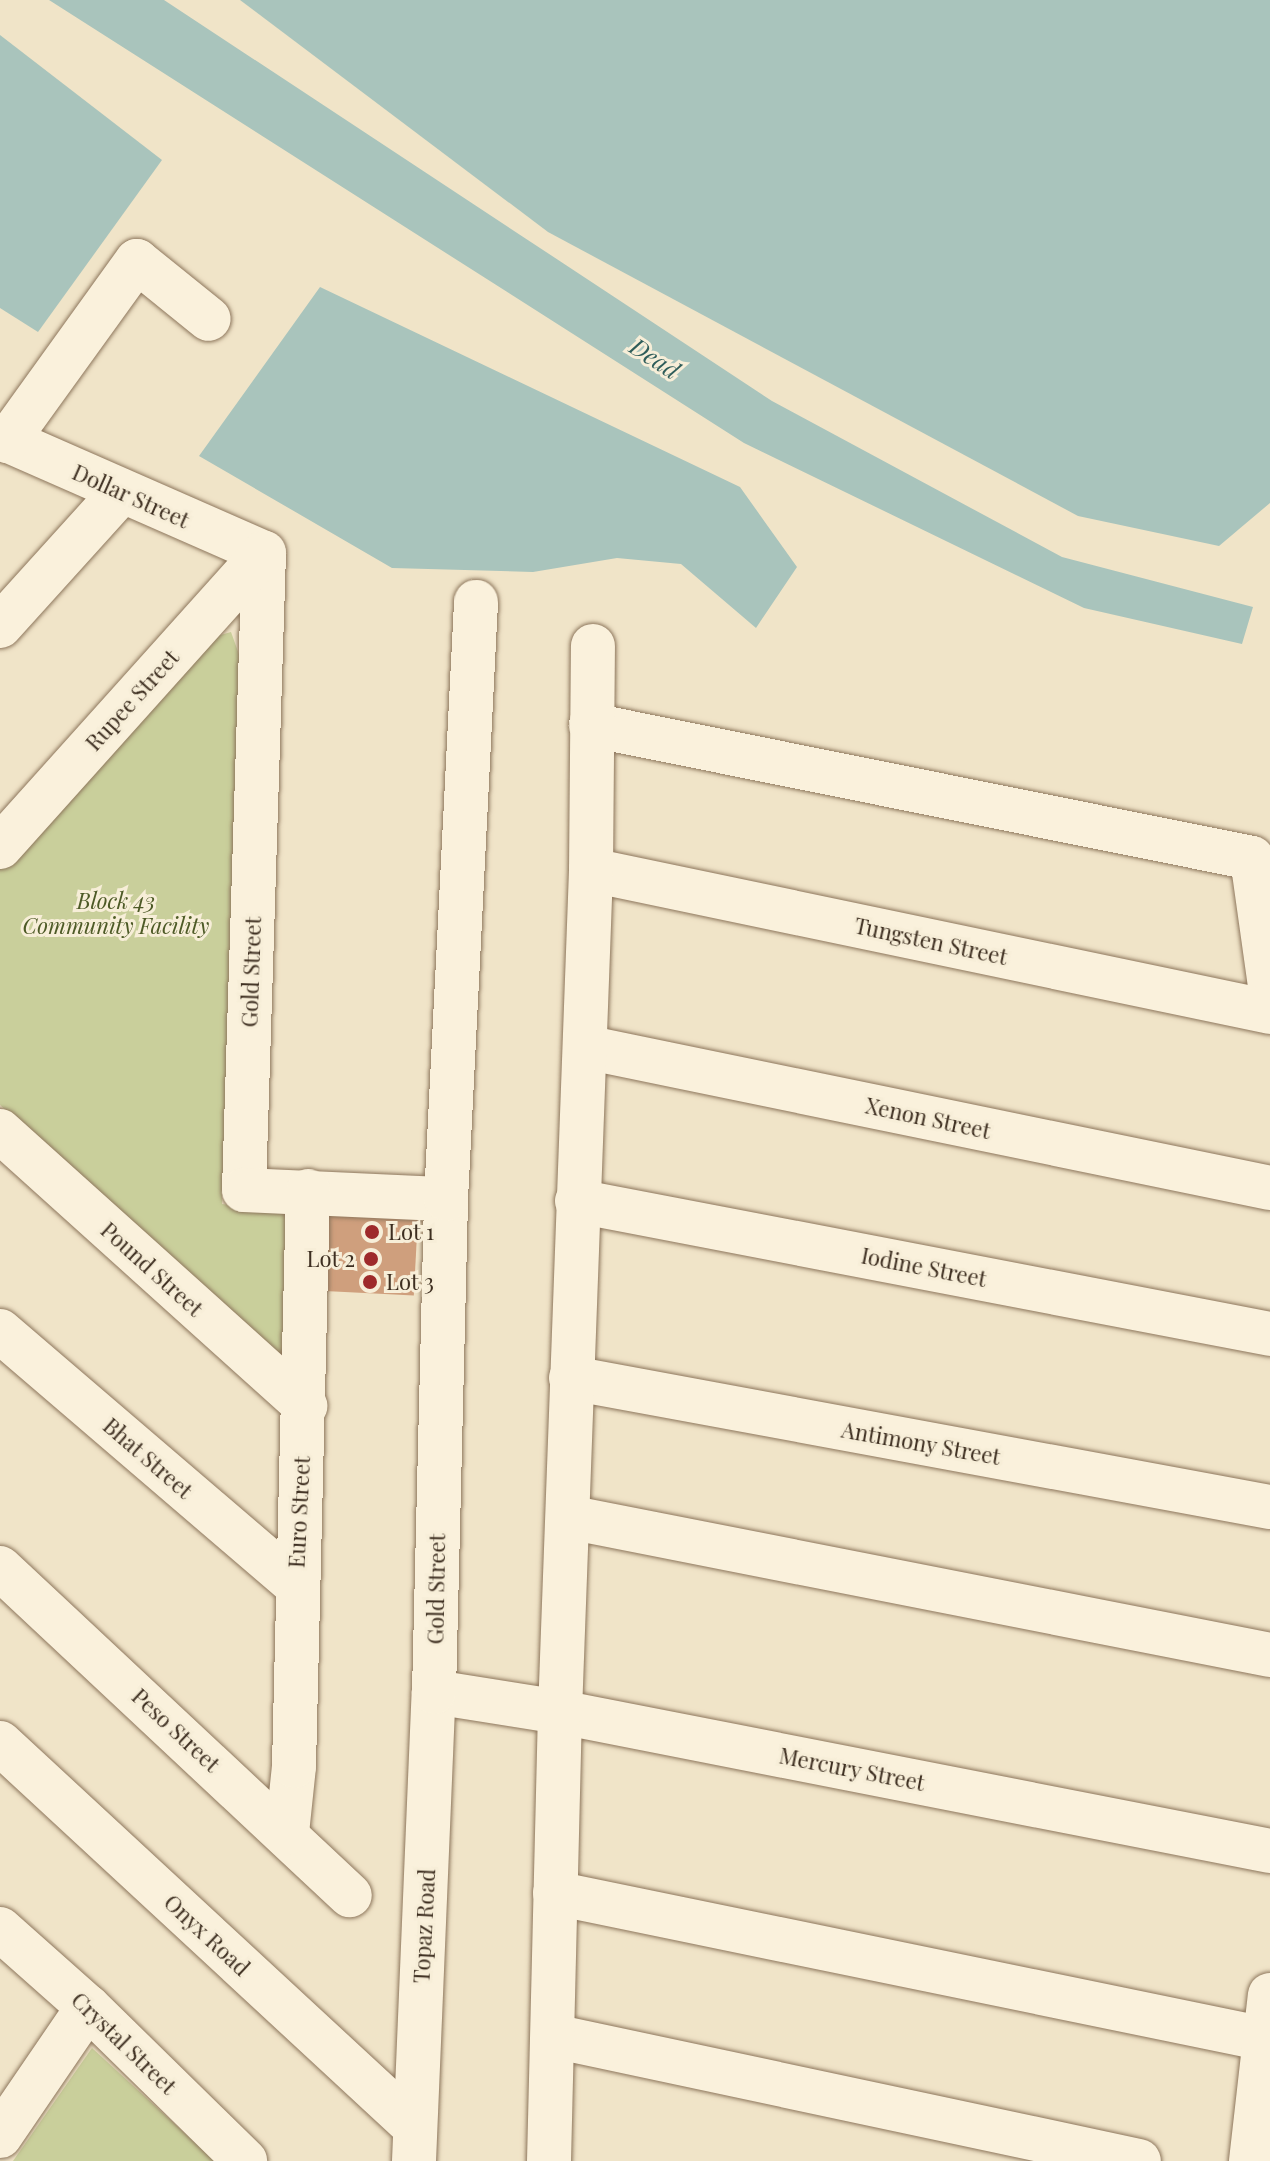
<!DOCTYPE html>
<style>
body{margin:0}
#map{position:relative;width:1270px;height:2161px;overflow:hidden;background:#f0e4c8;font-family:"Playfair Display",serif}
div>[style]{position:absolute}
.green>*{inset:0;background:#c9cf9b}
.water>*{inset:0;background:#a9c4bc}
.building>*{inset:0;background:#cf9f7d;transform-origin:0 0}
.roads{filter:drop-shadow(0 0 2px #8d765c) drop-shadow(0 0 2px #8d765c)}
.minor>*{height:44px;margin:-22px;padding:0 22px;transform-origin:22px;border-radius:22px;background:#faf1dc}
.dots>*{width:22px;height:22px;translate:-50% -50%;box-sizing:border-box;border:4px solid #f7eed8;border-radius:50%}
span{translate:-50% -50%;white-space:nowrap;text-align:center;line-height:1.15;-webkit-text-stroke:6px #f7eed8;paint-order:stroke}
.street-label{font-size:22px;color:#3d2e20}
.park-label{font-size:22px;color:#4d5a26;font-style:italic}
.poi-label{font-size:22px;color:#3d2e20}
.left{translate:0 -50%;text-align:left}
.right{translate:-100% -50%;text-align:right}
.water-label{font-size:24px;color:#2f5d5a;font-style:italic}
</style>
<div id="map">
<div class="green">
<i style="clip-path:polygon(231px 632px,241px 660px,222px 1204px,290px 1213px,284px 1364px,0 1105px,0 869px,203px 640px)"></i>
<i style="clip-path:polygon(92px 2048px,215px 2161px,13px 2161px)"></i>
</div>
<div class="water">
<i style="clip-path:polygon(49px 0,164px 0,772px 401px,1062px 557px,1253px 607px,1242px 644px,1084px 608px,744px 443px)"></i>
<i style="clip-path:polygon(240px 0,1270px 0,1270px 503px,1219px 546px,1078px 516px,548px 232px)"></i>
<i style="clip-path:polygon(0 35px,162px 160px,38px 332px,0 308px)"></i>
<i style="clip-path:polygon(320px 287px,740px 487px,797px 567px,756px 628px,681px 564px,617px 558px,533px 572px,392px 568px,199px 456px)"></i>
</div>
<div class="building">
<i style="left:329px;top:1213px;width:89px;height:78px;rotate:3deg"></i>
</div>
<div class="roads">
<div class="minor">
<i style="left:0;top:437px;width:288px;rotate:23.7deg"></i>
<i style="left:7px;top:441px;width:222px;rotate:-54.2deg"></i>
<i style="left:137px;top:261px;width:92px;rotate:38.9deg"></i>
<i style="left:264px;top:553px;width:637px;rotate:91.8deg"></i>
<i style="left:244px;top:1190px;width:202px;rotate:2.6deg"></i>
<i style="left:0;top:626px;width:181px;rotate:-47.9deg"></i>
<i style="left:591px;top:725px;width:674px;rotate:11.38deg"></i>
<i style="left:1252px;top:858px;width:129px;rotate:82deg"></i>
<i style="left:0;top:847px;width:395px;rotate:-48.1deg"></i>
<i style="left:591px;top:870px;width:694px;rotate:11.81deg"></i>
<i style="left:585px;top:1047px;width:699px;rotate:11.63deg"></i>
<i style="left:0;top:1131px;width:411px;rotate:42deg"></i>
<i style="left:577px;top:1201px;width:706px;rotate:10.86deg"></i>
<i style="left:0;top:1331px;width:390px;rotate:40.6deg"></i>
<i style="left:571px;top:1378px;width:711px;rotate:10.46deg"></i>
<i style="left:568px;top:1517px;width:715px;rotate:11.12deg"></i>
<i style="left:0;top:1568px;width:479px;rotate:43.1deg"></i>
<i style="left:434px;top:1692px;width:128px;rotate:9deg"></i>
<i style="left:560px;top:1712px;width:723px;rotate:11.08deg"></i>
<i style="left:0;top:1743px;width:565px;rotate:42.78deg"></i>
<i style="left:287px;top:1833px;width:67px;rotate:-84deg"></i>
<i style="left:294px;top:1766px;width:575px;rotate:-88.61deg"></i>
<i style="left:555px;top:1893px;width:725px;rotate:11.62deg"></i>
<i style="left:0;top:1929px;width:118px;rotate:41.6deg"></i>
<i style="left:88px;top:2007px;width:220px;rotate:44.4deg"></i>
<i style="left:553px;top:2036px;width:599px;rotate:12.04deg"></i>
<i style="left:0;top:2136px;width:156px;rotate:-55.7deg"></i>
<i style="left:414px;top:2161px;width:469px;rotate:-87.6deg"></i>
<i style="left:434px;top:1692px;width:493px;rotate:-88.6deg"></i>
<i style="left:446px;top:1199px;width:598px;rotate:-87.12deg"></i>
<i style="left:549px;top:2161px;width:449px;rotate:-88.6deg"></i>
<i style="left:560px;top:1712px;width:843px;rotate:-87.89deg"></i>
<i style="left:591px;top:870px;width:224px;rotate:-89.5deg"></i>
<i style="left:1251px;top:2161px;width:167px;rotate:-83.5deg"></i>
</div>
</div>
<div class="dots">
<i style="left:372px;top:1232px;background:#9e2a2b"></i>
<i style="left:371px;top:1259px;background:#9e2a2b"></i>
<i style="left:370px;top:1282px;background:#9e2a2b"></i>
</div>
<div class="street-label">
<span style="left:131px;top:496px;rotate:24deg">Dollar Street</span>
<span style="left:132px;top:700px;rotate:-48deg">Rupee Street</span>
<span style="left:931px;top:941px;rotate:12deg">Tungsten Street</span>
<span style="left:251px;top:972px;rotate:-88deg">Gold Street</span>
<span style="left:928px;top:1118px;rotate:12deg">Xenon Street</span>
<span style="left:924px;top:1267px;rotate:11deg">Iodine Street</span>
<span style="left:152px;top:1269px;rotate:42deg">Pound Street</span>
<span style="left:921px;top:1443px;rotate:10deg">Antimony Street</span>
<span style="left:148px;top:1458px;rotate:41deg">Bhat Street</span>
<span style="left:299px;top:1512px;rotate:-87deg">Euro Street</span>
<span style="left:436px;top:1589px;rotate:-89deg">Gold Street</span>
<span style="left:176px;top:1730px;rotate:43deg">Peso Street</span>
<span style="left:852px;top:1769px;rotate:11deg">Mercury Street</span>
<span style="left:424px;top:1926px;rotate:-87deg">Topaz Road</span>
<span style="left:207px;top:1935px;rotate:43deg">Onyx Road</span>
<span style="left:124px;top:2043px;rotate:44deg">Crystal Street</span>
</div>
<div class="park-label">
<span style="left:116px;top:913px">Block 43<br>Community Facility</span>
</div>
<div class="poi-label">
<span class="left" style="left:388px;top:1232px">Lot 1</span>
<span class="right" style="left:355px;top:1259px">Lot 2</span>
<span class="left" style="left:386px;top:1282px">Lot 3</span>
</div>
<div class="water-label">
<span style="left:655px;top:358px;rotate:33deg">Dead</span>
</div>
</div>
